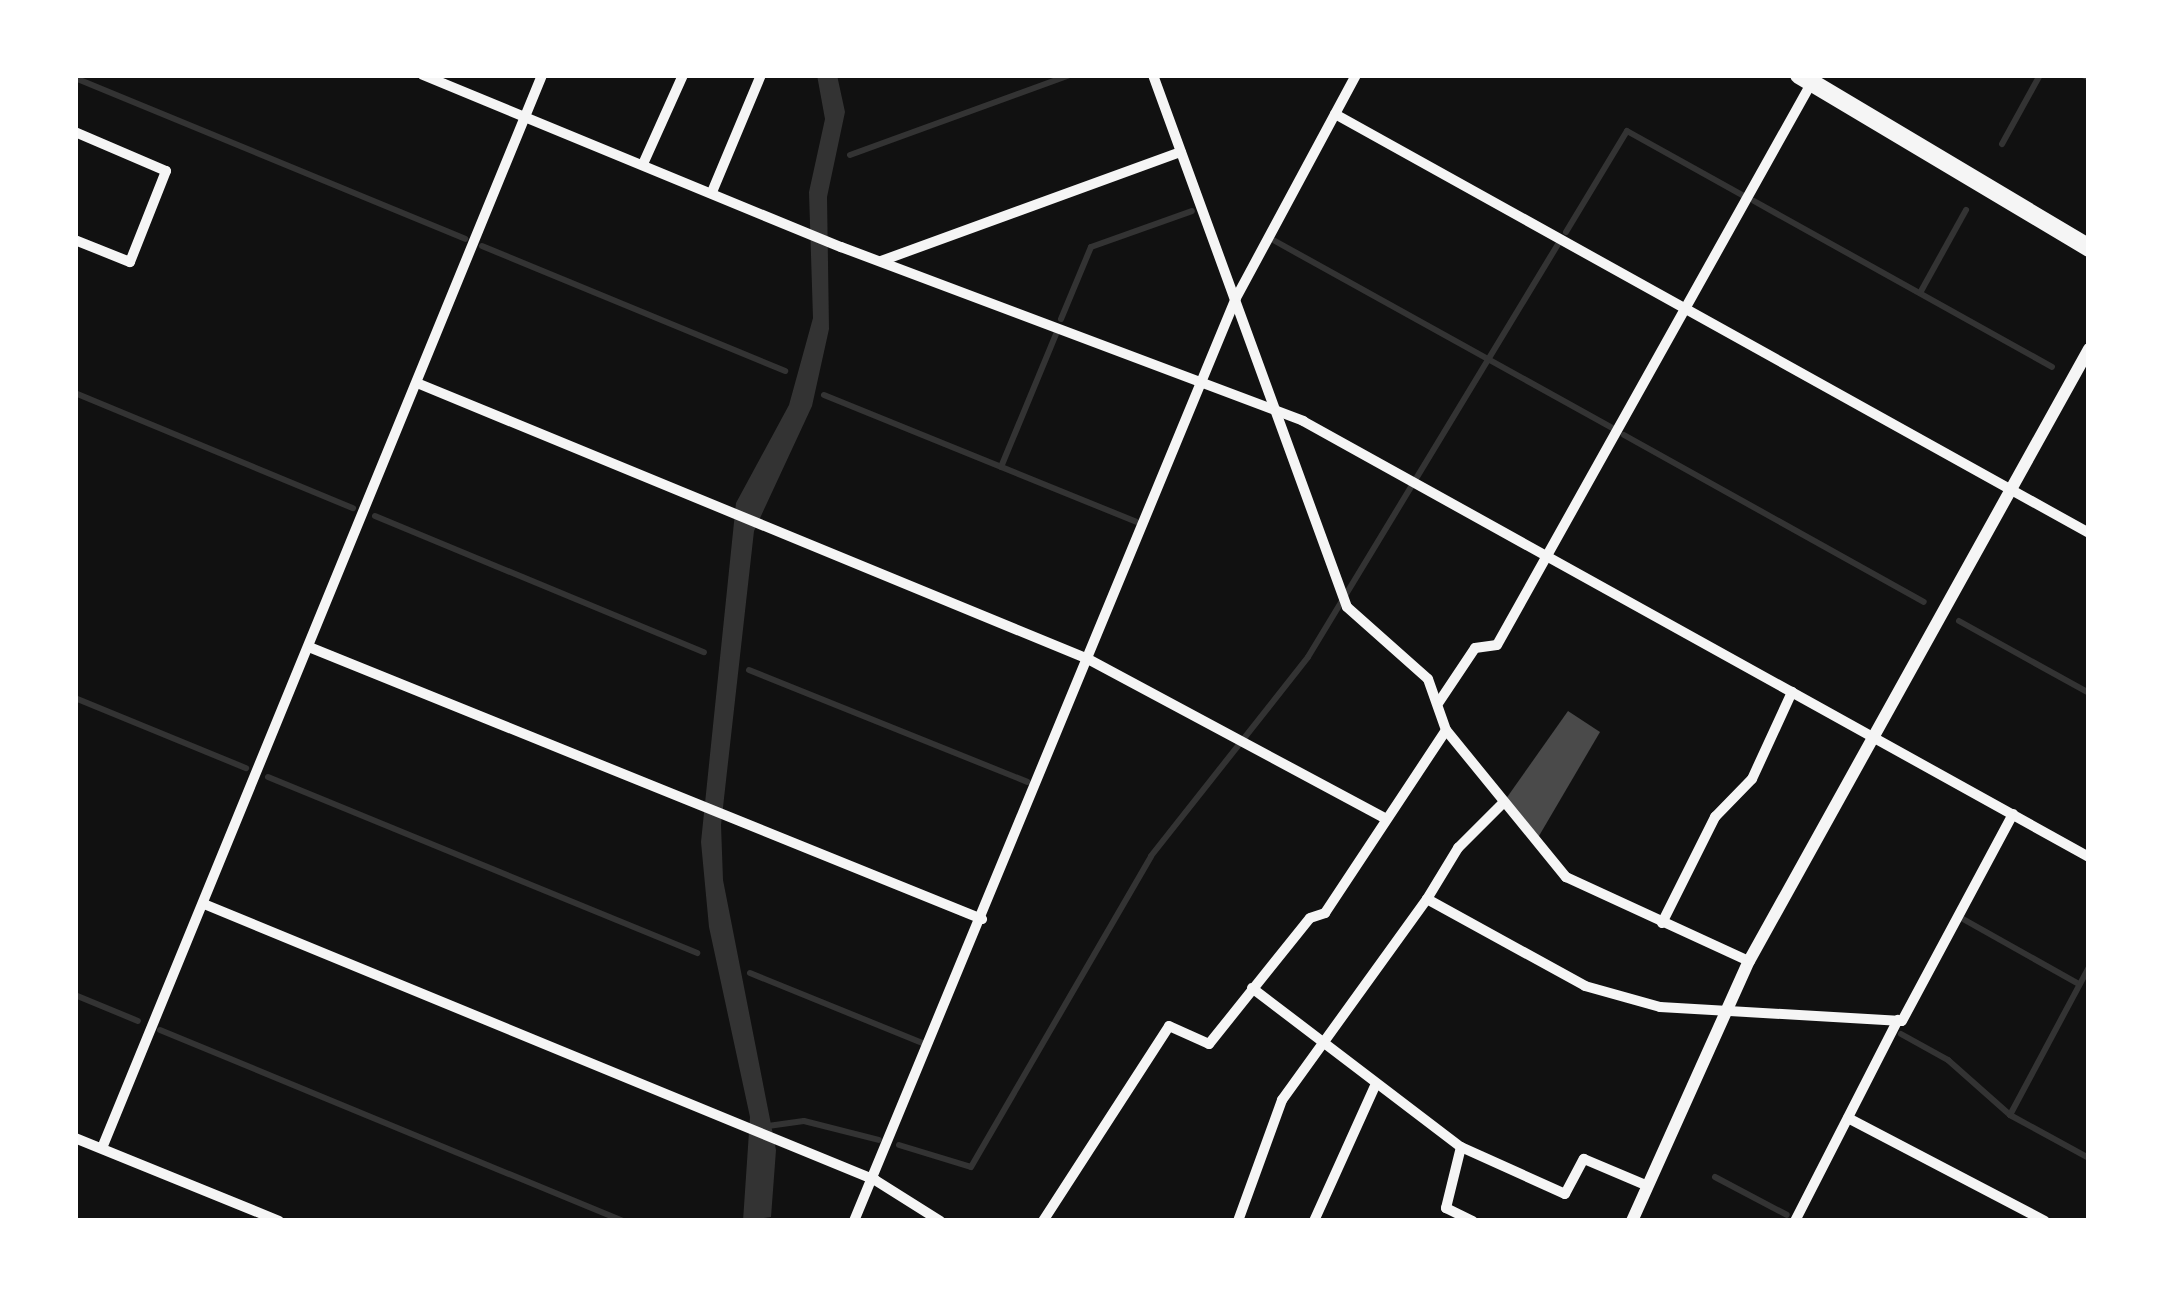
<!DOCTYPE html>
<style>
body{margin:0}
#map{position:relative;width:2164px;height:1296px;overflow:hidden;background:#111;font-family:Arial,sans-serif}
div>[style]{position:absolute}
.water>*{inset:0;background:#333}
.stream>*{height:6px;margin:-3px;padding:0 3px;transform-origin:3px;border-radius:3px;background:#333}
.building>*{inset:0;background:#4a4a4a}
.minor>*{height:10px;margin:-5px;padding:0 5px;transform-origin:5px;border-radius:5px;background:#f5f5f5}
.tertiary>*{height:12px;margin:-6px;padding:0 6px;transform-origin:6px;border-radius:6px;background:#f5f5f5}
.primary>*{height:18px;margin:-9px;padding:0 9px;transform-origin:9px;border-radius:9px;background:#f5f5f5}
span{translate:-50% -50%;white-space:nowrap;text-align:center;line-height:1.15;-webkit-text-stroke:10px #fff;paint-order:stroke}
.frame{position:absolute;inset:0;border:78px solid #fff;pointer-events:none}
</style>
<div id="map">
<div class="water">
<i style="clip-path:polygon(817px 75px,837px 75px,845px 112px,827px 197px,829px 329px,812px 406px,754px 531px,721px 825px,723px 880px,776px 1150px,771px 1217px,743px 1221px,750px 1117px,709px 927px,701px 842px,736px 503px,789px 405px,813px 318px,809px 192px,825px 119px)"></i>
</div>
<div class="stream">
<i style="left:2083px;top:75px;width:7px;rotate:27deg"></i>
<i style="left:75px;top:78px;width:422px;rotate:22.4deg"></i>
<i style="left:2002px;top:144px;width:79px;rotate:-61.2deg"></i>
<i style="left:850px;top:155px;width:234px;rotate:-20deg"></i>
<i style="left:1754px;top:201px;width:341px;rotate:29.1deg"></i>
<i style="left:1566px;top:232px;width:118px;rotate:-58.9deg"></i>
<i style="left:1627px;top:131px;width:132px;rotate:29.1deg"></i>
<i style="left:1275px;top:241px;width:386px;rotate:29deg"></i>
<i style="left:482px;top:246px;width:328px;rotate:22.4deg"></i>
<i style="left:1920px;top:293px;width:95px;rotate:-61deg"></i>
<i style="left:1061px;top:319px;width:78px;rotate:-67.4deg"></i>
<i style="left:1091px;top:247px;width:107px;rotate:-19.6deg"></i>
<i style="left:75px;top:393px;width:301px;rotate:22.5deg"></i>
<i style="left:824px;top:395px;width:337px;rotate:22.1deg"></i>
<i style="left:1624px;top:435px;width:343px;rotate:29.1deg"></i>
<i style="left:1001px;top:467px;width:144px;rotate:-67.5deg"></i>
<i style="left:375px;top:516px;width:356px;rotate:22.5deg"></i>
<i style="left:1959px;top:621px;width:149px;rotate:29deg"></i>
<i style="left:749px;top:670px;width:300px;rotate:21.9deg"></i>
<i style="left:75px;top:698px;width:185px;rotate:22.3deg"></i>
<i style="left:268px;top:777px;width:464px;rotate:22.3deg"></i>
<i style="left:1963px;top:919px;width:133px;rotate:29.3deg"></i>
<i style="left:750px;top:973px;width:186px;rotate:22.1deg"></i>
<i style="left:75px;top:995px;width:68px;rotate:22.4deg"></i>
<i style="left:160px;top:1030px;width:501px;rotate:22.42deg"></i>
<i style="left:1901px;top:1034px;width:54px;rotate:29deg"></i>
<i style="left:1948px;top:1060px;width:83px;rotate:41.6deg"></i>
<i style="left:2010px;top:1115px;width:90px;rotate:28.6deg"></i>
<i style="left:2010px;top:1115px;width:168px;rotate:-61.9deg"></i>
<i style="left:768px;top:1126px;width:36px;rotate:-8deg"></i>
<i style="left:804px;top:1121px;width:77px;rotate:14.2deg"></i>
<i style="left:899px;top:1145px;width:75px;rotate:17deg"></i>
<i style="left:971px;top:1167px;width:359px;rotate:-59.9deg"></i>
<i style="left:1151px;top:856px;width:253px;rotate:-51.7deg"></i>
<i style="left:1308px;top:657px;width:482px;rotate:-58.8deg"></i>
<i style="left:1715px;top:1177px;width:81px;rotate:27.8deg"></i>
</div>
<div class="building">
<i style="clip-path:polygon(1568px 711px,1600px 732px,1536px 841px,1503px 803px)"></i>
</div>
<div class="minor">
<i style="left:423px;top:75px;width:452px;rotate:22.4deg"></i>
<i style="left:841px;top:247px;width:494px;rotate:20.6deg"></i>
<i style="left:1303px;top:421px;width:899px;rotate:29.02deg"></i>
<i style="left:1153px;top:75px;width:566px;rotate:69.97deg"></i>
<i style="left:1347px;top:607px;width:108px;rotate:41.6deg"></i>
<i style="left:1428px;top:679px;width:54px;rotate:70.6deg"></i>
<i style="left:1446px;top:730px;width:190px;rotate:50.8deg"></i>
<i style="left:1566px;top:877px;width:201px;rotate:24.7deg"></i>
<i style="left:1335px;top:114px;width:863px;rotate:29.06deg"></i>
<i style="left:75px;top:132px;width:99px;rotate:23.2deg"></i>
<i style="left:166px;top:171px;width:98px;rotate:111.6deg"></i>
<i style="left:130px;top:262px;width:59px;rotate:-158.2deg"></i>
<i style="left:643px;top:164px;width:98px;rotate:-65.8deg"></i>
<i style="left:712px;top:192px;width:127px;rotate:-67.3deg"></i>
<i style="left:881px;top:261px;width:319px;rotate:-20deg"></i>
<i style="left:417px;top:383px;width:726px;rotate:22.36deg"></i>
<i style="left:1088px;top:659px;width:337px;rotate:28.2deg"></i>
<i style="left:309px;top:647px;width:726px;rotate:22.01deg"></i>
<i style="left:1439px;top:702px;width:65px;rotate:-56.3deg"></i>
<i style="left:1475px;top:648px;width:22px;rotate:-8deg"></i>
<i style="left:1497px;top:645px;width:647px;rotate:-60.78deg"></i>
<i style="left:1427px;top:899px;width:60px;rotate:-58.7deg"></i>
<i style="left:1458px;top:848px;width:64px;rotate:-45deg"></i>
<i style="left:204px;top:904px;width:726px;rotate:22.36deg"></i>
<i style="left:875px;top:1180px;width:77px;rotate:32.2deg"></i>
<i style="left:1662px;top:923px;width:119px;rotate:-63.4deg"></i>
<i style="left:1715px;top:817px;width:53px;rotate:-45.8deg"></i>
<i style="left:1752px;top:779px;width:96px;rotate:-65.3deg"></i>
<i style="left:1252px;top:988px;width:263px;rotate:37.3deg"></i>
<i style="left:1461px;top:1147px;width:114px;rotate:24.3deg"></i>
<i style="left:1565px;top:1194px;width:40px;rotate:-62deg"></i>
<i style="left:1584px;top:1159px;width:69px;rotate:22.9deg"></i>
<i style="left:1848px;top:1118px;width:222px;rotate:27.6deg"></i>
<i style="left:75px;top:1138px;width:220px;rotate:22.1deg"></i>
<i style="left:1461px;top:1147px;width:63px;rotate:103.8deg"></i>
<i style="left:1446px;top:1208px;width:30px;rotate:26deg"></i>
<i style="left:102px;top:1148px;width:1160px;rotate:-67.7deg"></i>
<i style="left:854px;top:1221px;width:999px;rotate:-67.52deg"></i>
<i style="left:1236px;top:298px;width:253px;rotate:-61.7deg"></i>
<i style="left:1043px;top:1221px;width:232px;rotate:-57.1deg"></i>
<i style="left:1169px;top:1026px;width:44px;rotate:24.2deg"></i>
<i style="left:1209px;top:1044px;width:161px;rotate:-51.3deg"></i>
<i style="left:1310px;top:918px;width:16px;rotate:-18deg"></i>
<i style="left:1325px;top:913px;width:219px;rotate:-56.5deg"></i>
<i style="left:1238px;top:1221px;width:129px;rotate:-70deg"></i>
<i style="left:1282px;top:1100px;width:248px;rotate:-54.2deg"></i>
<i style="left:1427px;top:899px;width:180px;rotate:28.8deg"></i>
<i style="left:1585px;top:986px;width:78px;rotate:15.6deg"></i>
<i style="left:1660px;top:1007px;width:242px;rotate:3.3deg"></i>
<i style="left:1902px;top:1021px;width:235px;rotate:-61.8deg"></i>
<i style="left:1314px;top:1221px;width:148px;rotate:-65.7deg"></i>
<i style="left:1795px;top:1221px;width:226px;rotate:-62.9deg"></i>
</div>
<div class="tertiary">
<i style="left:1632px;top:1221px;width:285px;rotate:-65.8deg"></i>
<i style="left:1749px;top:961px;width:700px;rotate:-60.95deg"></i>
</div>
<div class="primary">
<i style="left:1799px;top:75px;width:338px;rotate:30.8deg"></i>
</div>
<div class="frame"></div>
</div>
